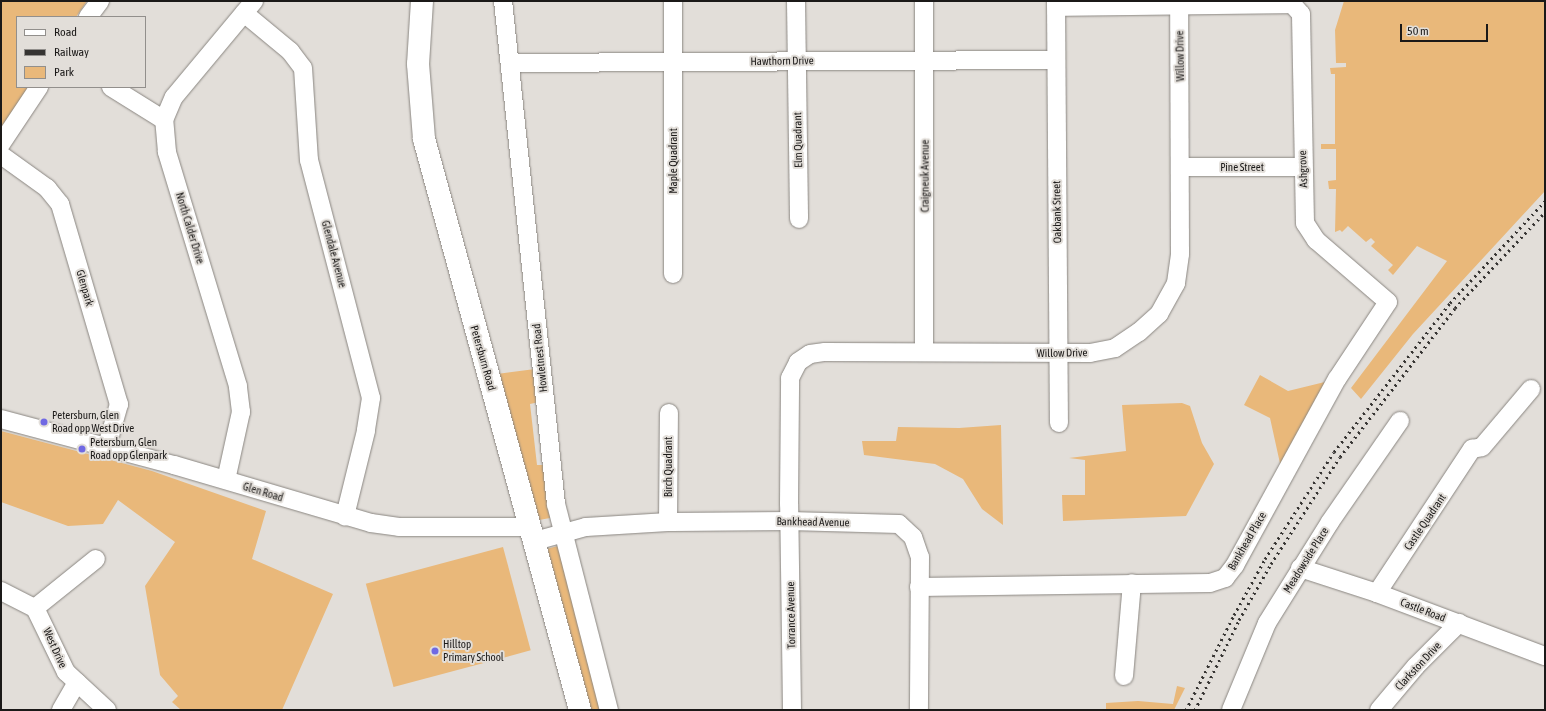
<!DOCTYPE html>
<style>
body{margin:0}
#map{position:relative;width:1546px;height:711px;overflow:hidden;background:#e2ded9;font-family:"Asap Condensed",sans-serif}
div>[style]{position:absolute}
.green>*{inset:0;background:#e9b87a;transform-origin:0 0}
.roads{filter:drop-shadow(0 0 1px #8a8681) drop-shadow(0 0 1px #8a8681)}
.minor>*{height:18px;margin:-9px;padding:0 9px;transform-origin:9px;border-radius:9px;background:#fff}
.major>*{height:22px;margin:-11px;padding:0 11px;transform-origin:11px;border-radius:11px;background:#fff}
.rail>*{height:3px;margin-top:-1.5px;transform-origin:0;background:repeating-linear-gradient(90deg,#363432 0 2px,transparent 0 6px)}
.dots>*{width:11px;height:11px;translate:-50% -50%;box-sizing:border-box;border:2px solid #e2ded9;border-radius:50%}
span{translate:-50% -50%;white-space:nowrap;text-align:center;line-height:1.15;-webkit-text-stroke:4px #e2ded9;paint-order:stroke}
.street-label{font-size:11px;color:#1b1918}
.poi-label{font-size:11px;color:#1b1918}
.left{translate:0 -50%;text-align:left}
.frame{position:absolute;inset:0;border:2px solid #1b1918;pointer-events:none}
.legend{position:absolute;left:16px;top:16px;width:130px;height:72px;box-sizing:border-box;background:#e2ded9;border:1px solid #928f8c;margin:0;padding:5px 7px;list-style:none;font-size:12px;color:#1b1918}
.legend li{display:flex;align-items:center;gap:8px;height:20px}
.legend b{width:20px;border:1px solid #928f8c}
.scale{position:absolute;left:1400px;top:24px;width:88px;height:18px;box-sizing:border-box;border:2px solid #1b1918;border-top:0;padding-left:5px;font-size:12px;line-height:14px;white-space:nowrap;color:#1b1918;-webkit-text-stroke:3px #e2ded9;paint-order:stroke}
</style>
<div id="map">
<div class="green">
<i style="clip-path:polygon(1px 1px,87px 1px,76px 17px,17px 17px,17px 87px,30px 87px,1px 132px)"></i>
<i style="clip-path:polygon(1344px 1px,1545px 1px,1545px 191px,1413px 334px,1361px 399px,1351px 388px,1447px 261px,1417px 246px,1393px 275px,1388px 270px,1393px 265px,1371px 246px,1375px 242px,1371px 238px,1366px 242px,1348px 226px,1342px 232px,1340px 230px,1335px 232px,1336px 189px,1329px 189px,1328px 181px,1336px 180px,1336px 149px,1321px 149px,1321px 144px,1335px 144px,1335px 74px,1331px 74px,1330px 68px,1346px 67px,1346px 63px,1336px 63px,1335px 30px)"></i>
<i style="clip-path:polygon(535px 369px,539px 402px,530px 404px,537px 465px,545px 465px,550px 506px,550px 518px,539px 520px,497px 374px)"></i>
<i style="clip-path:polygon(1260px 375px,1288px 391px,1337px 379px,1283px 477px,1270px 418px,1244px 405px)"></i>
<i style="clip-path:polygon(1182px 403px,1190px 406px,1202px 443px,1214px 464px,1186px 516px,1063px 521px,1062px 495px,1085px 495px,1085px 460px,1069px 458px,1126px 451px,1122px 405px)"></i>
<i style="clip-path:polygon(1001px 425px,1003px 525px,982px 509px,963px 479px,935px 464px,864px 455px,862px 441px,896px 441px,898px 427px,959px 428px)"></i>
<i style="clip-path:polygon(1px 431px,152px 471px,266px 511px,252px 559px,333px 594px,282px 710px,181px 710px,172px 702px,178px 696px,160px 675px,145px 586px,175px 542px,118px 500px,103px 524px,68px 526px,1px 502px)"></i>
<i style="left:558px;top:546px;width:170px;height:11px;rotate:75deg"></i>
<i style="left:503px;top:547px;width:107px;height:142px;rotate:75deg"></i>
<i style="clip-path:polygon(1177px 686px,1185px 688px,1174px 710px,1106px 710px,1106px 703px,1138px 701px,1173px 704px)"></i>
</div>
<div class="roads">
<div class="minor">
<i style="left:503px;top:1px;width:506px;rotate:83.99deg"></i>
<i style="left:556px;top:504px;width:213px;rotate:75.6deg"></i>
<i style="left:796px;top:1px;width:218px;rotate:89.2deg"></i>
<i style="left:1056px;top:1px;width:422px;rotate:89.6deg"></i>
<i style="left:244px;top:13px;width:60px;rotate:39.6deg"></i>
<i style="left:290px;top:51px;width:21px;rotate:53deg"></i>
<i style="left:303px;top:68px;width:92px;rotate:86.3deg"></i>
<i style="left:309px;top:160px;width:246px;rotate:75.4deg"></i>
<i style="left:371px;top:398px;width:33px;rotate:99deg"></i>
<i style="left:366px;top:431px;width:88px;rotate:103.9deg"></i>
<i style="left:88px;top:17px;width:20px;rotate:-53deg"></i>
<i style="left:510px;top:63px;width:545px;rotate:-0.32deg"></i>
<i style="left:111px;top:87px;width:62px;rotate:31.9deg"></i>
<i style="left:1px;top:144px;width:69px;rotate:-56.3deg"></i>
<i style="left:1px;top:155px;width:57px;rotate:35.7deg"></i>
<i style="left:47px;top:188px;width:21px;rotate:51deg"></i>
<i style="left:60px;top:204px;width:209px;rotate:73.6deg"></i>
<i style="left:119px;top:404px;width:44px;rotate:105.9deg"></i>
<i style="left:1181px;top:167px;width:122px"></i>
<i style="left:673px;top:274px;width:273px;rotate:-90deg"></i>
<i style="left:924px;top:351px;width:350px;rotate:-90deg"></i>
<i style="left:1px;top:419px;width:179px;rotate:14.9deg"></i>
<i style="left:174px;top:465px;width:205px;rotate:16.4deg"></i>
<i style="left:371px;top:523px;width:28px;rotate:8deg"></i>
<i style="left:399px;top:527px;width:132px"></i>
<i style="left:226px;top:480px;width:70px;rotate:-77.6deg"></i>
<i style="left:241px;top:412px;width:26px;rotate:-97deg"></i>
<i style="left:238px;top:386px;width:245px;rotate:-106.9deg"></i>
<i style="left:167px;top:152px;width:32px;rotate:-95deg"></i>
<i style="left:164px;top:120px;width:25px;rotate:-67deg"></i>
<i style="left:174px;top:97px;width:125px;rotate:-50.2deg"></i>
<i style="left:668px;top:522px;width:109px;rotate:-89.5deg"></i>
<i style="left:535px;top:541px;width:53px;rotate:-15.4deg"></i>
<i style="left:586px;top:527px;width:82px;rotate:-3.5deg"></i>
<i style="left:668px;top:522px;width:121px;rotate:-0.5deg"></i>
<i style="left:789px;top:521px;width:110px;rotate:1.6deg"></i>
<i style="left:899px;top:524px;width:19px;rotate:43deg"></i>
<i style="left:913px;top:537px;width:21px;rotate:71deg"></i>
<i style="left:920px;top:557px;width:153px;rotate:90.4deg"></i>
<i style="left:1300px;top:568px;width:81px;rotate:18deg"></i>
<i style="left:1377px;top:593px;width:179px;rotate:20.6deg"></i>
<i style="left:919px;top:587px;width:291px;rotate:-0.8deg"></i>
<i style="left:1210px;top:583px;width:16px;rotate:-18deg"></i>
<i style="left:1225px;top:578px;width:16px;rotate:-52deg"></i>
<i style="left:1235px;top:565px;width:212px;rotate:-61.3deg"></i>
<i style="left:1337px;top:379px;width:92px;rotate:-56.5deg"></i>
<i style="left:1388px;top:302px;width:95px;rotate:-139.3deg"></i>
<i style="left:1316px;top:240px;width:20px;rotate:-123deg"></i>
<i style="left:1305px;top:223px;width:209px;rotate:-91.1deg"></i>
<i style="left:1301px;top:14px;width:13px;rotate:-132deg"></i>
<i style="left:1292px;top:4px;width:236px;rotate:179.3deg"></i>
<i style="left:1px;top:591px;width:38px;rotate:27deg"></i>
<i style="left:35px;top:608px;width:71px;rotate:64.2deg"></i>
<i style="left:66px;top:672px;width:56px;rotate:42.8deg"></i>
<i style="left:1377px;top:593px;width:173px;rotate:-56.6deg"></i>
<i style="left:1472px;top:449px;width:10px;rotate:-11deg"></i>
<i style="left:1482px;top:447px;width:76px;rotate:-49.8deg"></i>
<i style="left:35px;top:608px;width:78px;rotate:-38.8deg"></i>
<i style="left:1124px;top:676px;width:93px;rotate:-85.1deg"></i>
<i style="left:61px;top:710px;width:32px;rotate:-60deg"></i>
<i style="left:792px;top:710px;width:206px;rotate:-90.8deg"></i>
<i style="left:789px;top:504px;width:126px;rotate:-89.5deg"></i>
<i style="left:790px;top:378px;width:18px;rotate:-63deg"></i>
<i style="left:798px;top:362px;width:14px;rotate:-34deg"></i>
<i style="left:810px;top:354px;width:15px;rotate:-8deg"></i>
<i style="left:825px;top:352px;width:265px;rotate:0.2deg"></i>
<i style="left:1090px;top:353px;width:25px;rotate:-11deg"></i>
<i style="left:1115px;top:348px;width:29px;rotate:-34deg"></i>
<i style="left:1139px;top:332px;width:27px;rotate:-42deg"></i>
<i style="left:1159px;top:314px;width:35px;rotate:-61deg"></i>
<i style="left:1176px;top:283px;width:29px;rotate:-82deg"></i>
<i style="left:1180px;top:254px;width:253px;rotate:-90.2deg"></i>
<i style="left:1231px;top:710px;width:94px;rotate:-67.5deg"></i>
<i style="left:1267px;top:623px;width:119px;rotate:-58deg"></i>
<i style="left:1330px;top:522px;width:123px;rotate:-55.3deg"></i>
<i style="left:1379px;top:710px;width:57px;rotate:-49.9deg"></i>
<i style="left:1416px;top:666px;width:61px;rotate:-45deg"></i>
</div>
<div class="major">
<i style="left:422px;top:1px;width:63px;rotate:93.6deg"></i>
<i style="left:418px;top:64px;width:75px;rotate:85.4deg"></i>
<i style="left:424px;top:139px;width:592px;rotate:74.72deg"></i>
</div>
</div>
<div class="rail">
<i style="left:1186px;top:710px;width:106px;rotate:-63.2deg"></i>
<i style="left:1234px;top:615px;width:64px;rotate:-61deg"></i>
<i style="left:1265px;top:559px;width:127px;rotate:-57.2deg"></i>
<i style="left:1334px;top:452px;width:189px;rotate:-52.1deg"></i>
<i style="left:1450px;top:303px;width:139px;rotate:-47deg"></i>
<i style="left:1195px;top:710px;width:100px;rotate:-63.9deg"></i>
<i style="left:1239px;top:620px;width:64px;rotate:-60.3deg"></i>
<i style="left:1271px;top:564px;width:127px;rotate:-57.2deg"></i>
<i style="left:1340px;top:457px;width:188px;rotate:-52.3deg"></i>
<i style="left:1455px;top:308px;width:132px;rotate:-46.8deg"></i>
</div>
<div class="dots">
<i style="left:44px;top:422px;background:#7069e3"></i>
<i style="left:82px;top:449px;background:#7069e3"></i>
<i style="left:435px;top:651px;background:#7069e3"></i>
</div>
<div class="street-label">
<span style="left:1180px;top:56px;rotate:-91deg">Willow Drive</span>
<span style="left:782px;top:61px;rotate:-1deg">Hawthorn Drive</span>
<span style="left:798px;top:140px;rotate:-91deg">Elm Quadrant</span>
<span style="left:673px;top:161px;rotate:-90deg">Maple Quadrant</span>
<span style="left:1242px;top:167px">Pine Street</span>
<span style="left:1303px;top:169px;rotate:-92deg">Ashgrove</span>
<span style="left:925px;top:176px;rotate:-90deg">Craigneuk Avenue</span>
<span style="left:1057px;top:212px;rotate:-91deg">Oakbank Street</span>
<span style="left:190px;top:228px;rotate:73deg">North Calder Drive</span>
<span style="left:334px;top:254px;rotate:75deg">Glendale Avenue</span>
<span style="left:85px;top:288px;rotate:74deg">Glenpark</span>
<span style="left:1062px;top:353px;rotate:-1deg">Willow Drive</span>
<span style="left:483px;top:358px;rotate:74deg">Petersburn Road</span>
<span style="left:540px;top:358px;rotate:-96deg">Howletnest Road</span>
<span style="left:668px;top:467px;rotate:-90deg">Birch Quadrant</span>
<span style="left:263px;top:492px;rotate:17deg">Glen Road</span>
<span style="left:813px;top:522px;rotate:1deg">Bankhead Avenue</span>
<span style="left:1425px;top:522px;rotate:-56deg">Castle Quadrant</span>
<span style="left:1247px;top:541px;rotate:-60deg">Bankhead Place</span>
<span style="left:1306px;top:560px;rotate:-58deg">Meadowside Place</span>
<span style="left:1423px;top:610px;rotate:21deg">Castle Road</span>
<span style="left:791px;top:615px;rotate:-91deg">Torrance Avenue</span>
<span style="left:55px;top:648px;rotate:66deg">West Drive</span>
<span style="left:1418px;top:666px;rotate:-47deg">Clarkston Drive</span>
</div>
<div class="poi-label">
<span class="left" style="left:52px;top:422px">Petersburn, Glen<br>Road opp West Drive</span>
<span class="left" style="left:90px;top:449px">Petersburn, Glen<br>Road opp Glenpark</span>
<span class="left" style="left:443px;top:651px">Hilltop<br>Primary School</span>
</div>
<div class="frame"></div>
<ul class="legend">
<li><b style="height:5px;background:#fff"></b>Road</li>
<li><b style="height:5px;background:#363432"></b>Railway</li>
<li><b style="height:11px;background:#e9b87a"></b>Park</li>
</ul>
<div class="scale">50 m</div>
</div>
